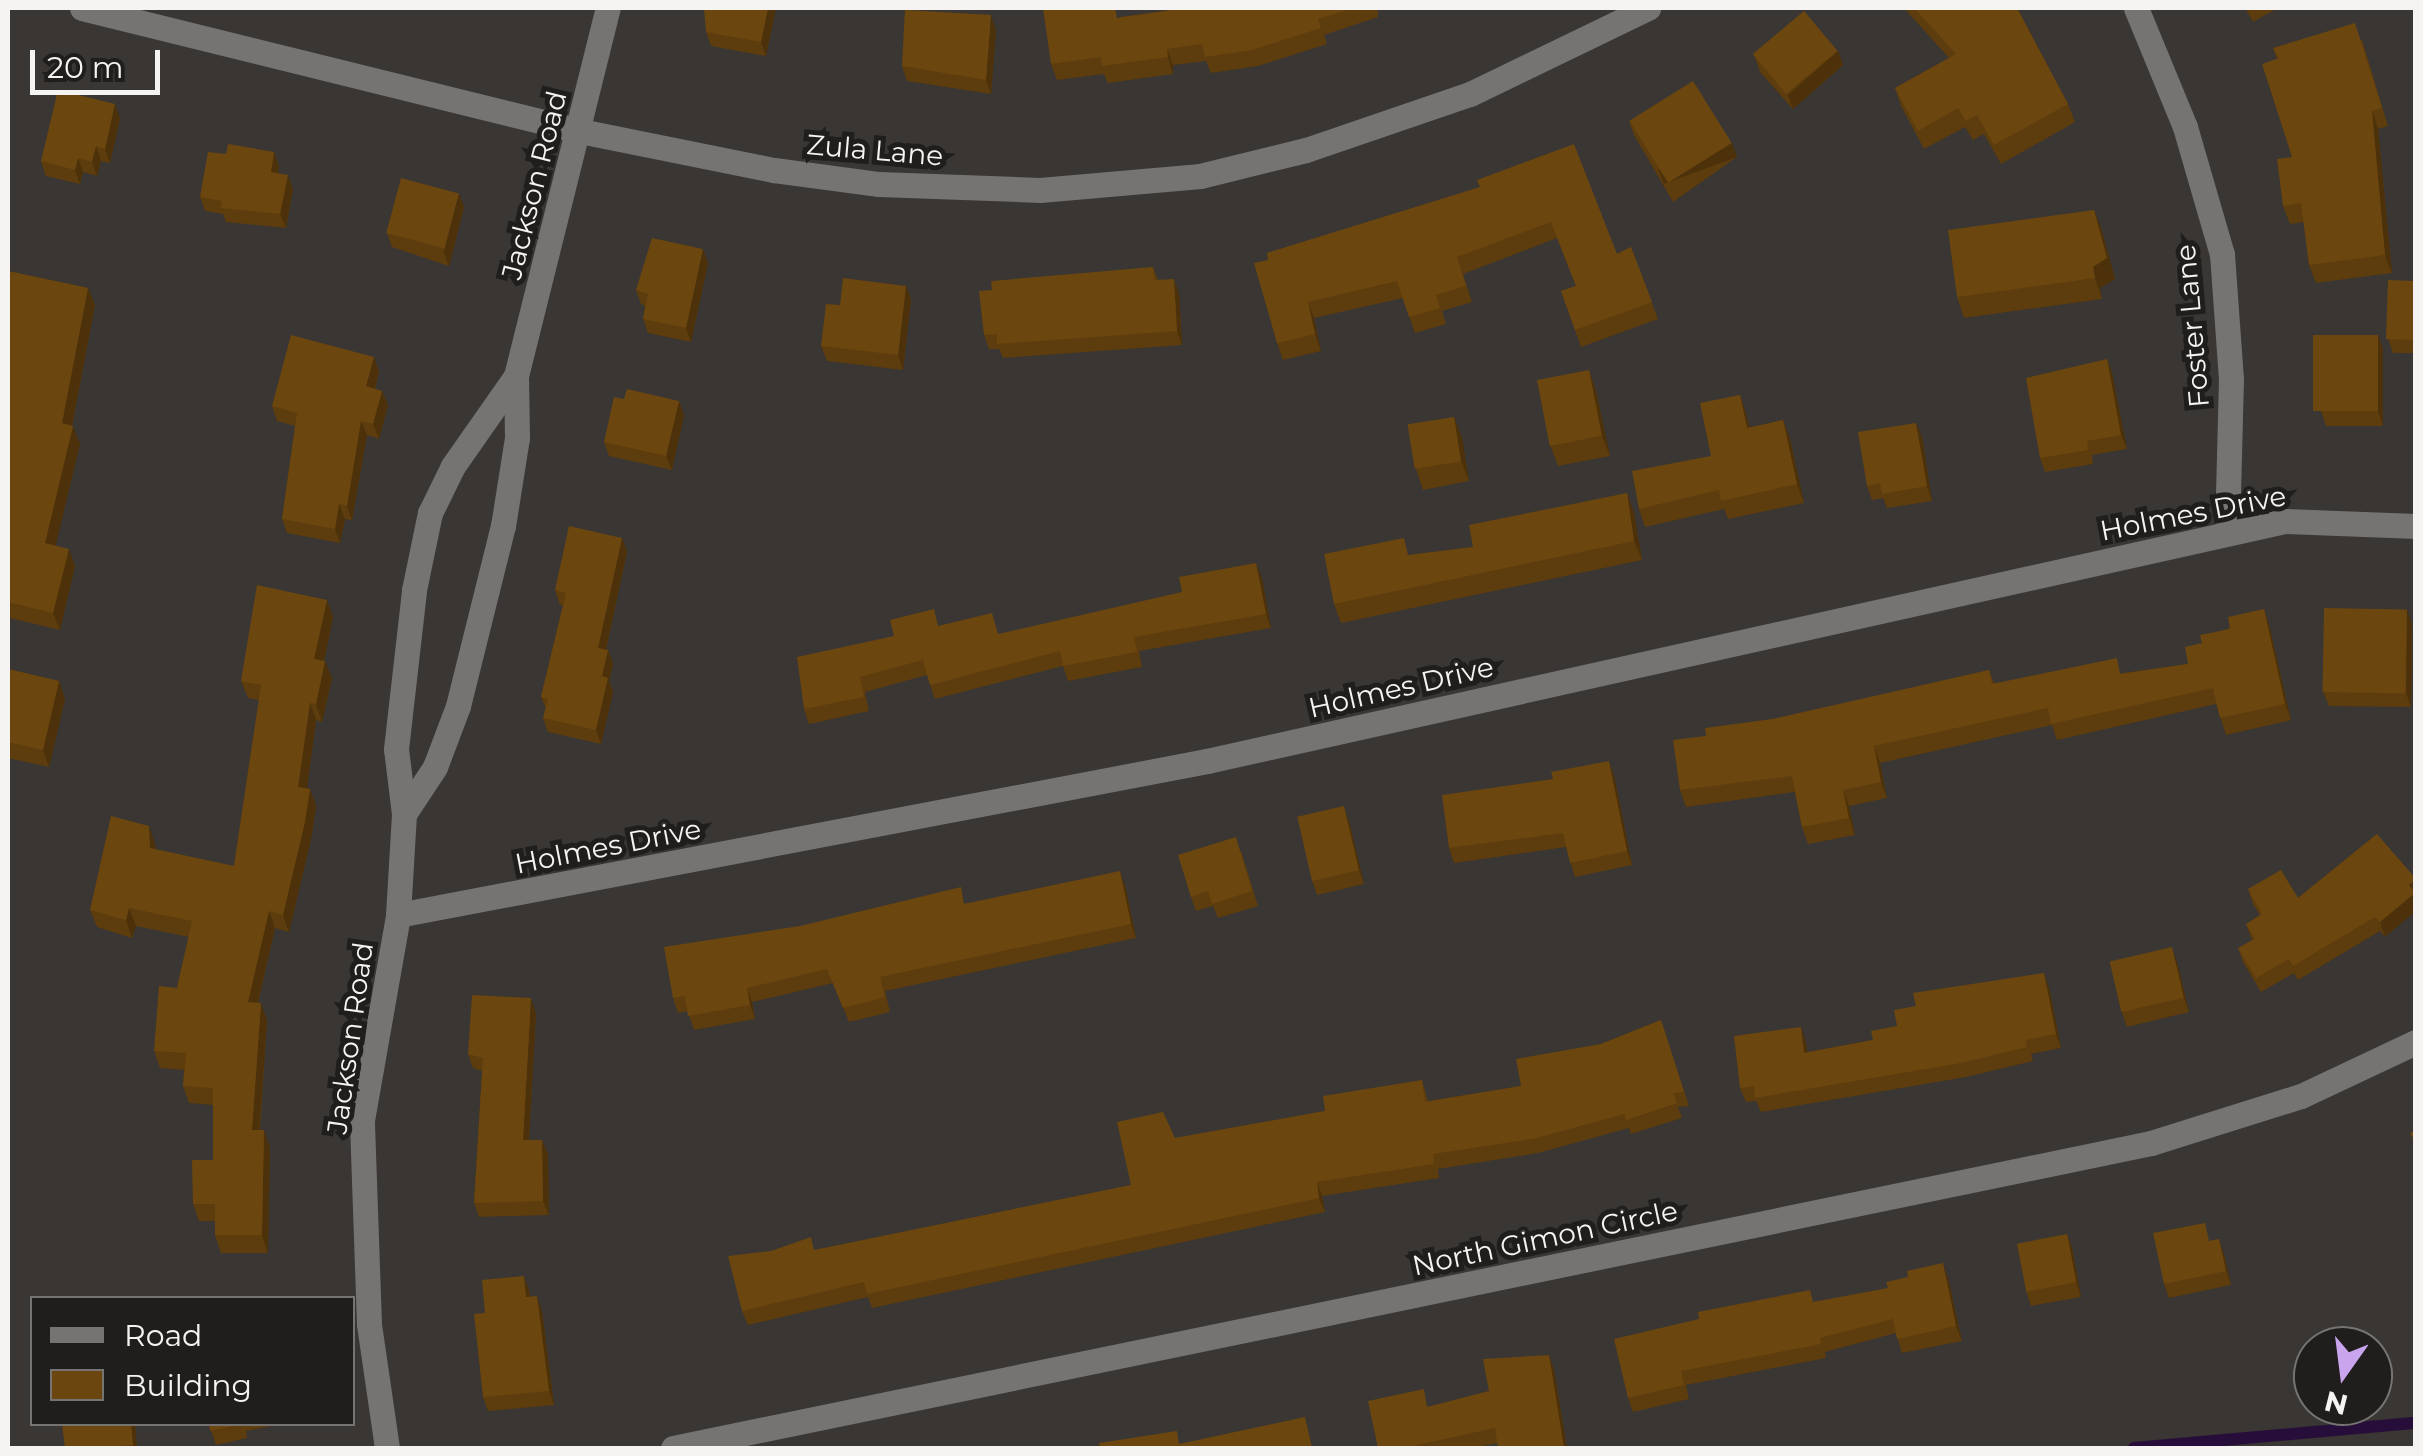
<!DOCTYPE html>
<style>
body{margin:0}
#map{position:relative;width:2423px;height:1456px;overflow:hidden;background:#393633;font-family:Montserrat,sans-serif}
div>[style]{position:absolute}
.stream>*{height:12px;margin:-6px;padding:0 6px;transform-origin:6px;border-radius:6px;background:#270d3a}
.minor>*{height:25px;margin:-12.5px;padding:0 12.5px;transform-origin:12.5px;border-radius:12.5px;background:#757473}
.wall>*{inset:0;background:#5d3c0d}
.shaded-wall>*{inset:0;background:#4c310a;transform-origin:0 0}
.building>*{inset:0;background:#6c460f;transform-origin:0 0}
span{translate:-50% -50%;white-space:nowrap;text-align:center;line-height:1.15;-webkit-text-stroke:10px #1f1e1d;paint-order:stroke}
.street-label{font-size:28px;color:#f6f4f2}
.frame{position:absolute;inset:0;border:10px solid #f6f4f2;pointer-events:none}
.legend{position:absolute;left:30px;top:1296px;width:325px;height:130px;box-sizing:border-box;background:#1f1e1d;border:2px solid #757472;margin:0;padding:12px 18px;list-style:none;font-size:30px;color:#f6f4f2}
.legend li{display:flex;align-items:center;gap:20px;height:50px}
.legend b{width:50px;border:2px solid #757472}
.north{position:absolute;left:2293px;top:1326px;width:100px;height:100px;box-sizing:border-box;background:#1f1e1d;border:2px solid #757472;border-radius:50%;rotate:194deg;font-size:28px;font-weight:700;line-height:40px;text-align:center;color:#f6f4f2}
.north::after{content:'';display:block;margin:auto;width:35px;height:45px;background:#c9a5ee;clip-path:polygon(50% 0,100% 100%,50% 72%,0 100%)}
.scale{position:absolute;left:30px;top:50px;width:130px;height:45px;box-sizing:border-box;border:5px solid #f6f4f2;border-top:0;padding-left:12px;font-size:30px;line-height:35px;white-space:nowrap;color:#f6f4f2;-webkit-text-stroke:8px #1f1e1d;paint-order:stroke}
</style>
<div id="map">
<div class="stream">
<i style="left:2134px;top:1448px;width:283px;rotate:-5.1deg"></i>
</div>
<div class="minor">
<i style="left:82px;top:8px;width:513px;rotate:13.87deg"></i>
<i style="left:580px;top:131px;width:198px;rotate:11.4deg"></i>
<i style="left:774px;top:170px;width:106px;rotate:7.6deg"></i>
<i style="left:879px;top:184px;width:161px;rotate:2.1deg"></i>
<i style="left:1040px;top:190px;width:161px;rotate:-5deg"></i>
<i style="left:1200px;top:176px;width:109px;rotate:-13.8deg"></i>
<i style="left:1306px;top:150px;width:173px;rotate:-18.9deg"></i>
<i style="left:1470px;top:94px;width:198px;rotate:-25.8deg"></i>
<i style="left:2136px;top:8px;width:129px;rotate:67.6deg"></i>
<i style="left:2185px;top:127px;width:132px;rotate:73.8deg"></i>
<i style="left:2222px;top:254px;width:125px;rotate:85.9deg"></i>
<i style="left:2231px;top:379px;width:154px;rotate:91.5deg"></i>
<i style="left:404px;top:814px;width:56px;rotate:-56.6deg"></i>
<i style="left:435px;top:767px;width:65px;rotate:-69.3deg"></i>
<i style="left:458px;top:706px;width:186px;rotate:-76deg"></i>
<i style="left:503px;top:526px;width:89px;rotate:-81deg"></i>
<i style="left:517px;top:438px;width:62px;rotate:-90.9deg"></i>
<i style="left:516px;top:376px;width:379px;rotate:-76deg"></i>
<i style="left:398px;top:915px;width:824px;rotate:-10.78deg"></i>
<i style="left:1207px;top:761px;width:1104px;rotate:-12.55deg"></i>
<i style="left:2285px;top:521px;width:131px;rotate:2.2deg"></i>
<i style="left:387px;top:1448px;width:125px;rotate:-98.3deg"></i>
<i style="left:369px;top:1324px;width:204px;rotate:-92deg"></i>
<i style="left:362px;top:1120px;width:208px;rotate:-80deg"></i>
<i style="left:398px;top:915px;width:101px;rotate:-86.6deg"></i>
<i style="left:404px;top:814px;width:65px;rotate:-97deg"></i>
<i style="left:396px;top:749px;width:160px;rotate:-83.5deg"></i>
<i style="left:414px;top:590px;width:79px;rotate:-78.3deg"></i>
<i style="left:430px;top:513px;width:52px;rotate:-63.9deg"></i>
<i style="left:453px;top:466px;width:110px;rotate:-55deg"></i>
<i style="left:673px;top:1448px;width:1509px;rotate:-11.66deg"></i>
<i style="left:2151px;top:1143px;width:157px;rotate:-17.4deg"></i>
<i style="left:2301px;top:1096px;width:127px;rotate:-25.2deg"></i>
</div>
<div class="wall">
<i style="clip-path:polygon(776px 8px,766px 56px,711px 46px,706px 32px)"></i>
<i style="clip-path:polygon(1186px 8px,1378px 8px,1378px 17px,1324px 35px,1327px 44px,1258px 66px,1211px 73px,1206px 61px,1173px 65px,1173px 74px,1108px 83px,1104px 74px,1057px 80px,1051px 64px,1120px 17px)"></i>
<i style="clip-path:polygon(1904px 8px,2017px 8px,2068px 104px,2075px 122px,2001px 164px,1984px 134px,1973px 140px,1965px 127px,1924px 149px,1901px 106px,1895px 88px,1949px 58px)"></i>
<i style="clip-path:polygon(2245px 8px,2278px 8px,2253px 22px)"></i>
<i style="clip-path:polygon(996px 30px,991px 94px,907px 81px,902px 66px)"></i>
<i style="clip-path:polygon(2362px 40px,2388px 126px,2378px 129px,2392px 273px,2316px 283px,2309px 265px,2304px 222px,2290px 224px,2283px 206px,2292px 157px,2277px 59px,2273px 48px)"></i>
<i style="clip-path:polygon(1838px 51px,1843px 65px,1793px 109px,1760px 72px,1755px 57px)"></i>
<i style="clip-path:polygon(120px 118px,110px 163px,101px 161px,97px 176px,83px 172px,80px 184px,46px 176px,41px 161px)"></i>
<i style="clip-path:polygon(1629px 121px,1737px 157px,1673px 202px,1634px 135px)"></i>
<i style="clip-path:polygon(274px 152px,279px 167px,278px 173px,293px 189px,286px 228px,226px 222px,223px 214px,205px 211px,200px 197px,226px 154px)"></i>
<i style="clip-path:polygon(1480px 187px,1617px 254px,1631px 247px,1658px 319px,1581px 347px,1561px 291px,1576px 286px,1557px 238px,1463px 274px,1472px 302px,1442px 311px,1446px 324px,1415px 333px,1403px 298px,1314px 318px,1321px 351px,1283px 360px,1277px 343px,1268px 260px)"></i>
<i style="clip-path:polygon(464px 207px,449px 266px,392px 247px,387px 233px)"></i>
<i style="clip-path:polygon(2094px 210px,2102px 231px,2115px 279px,2100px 288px,2102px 299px,1964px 318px,1957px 297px)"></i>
<i style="clip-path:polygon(708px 263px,691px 342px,648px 333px,643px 319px,645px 306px,641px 304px,636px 290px)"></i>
<i style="clip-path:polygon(1153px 267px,1158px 280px,1179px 293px,1182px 345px,1003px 358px,999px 349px,989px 349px,984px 335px,992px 290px)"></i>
<i style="clip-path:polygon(8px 271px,88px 288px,95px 305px,72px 426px,80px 444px,55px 546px,75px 566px,60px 630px,10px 618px,8px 629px)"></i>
<i style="clip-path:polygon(2416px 281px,2416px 353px,2393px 353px,2388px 339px)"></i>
<i style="clip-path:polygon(906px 286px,911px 300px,903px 370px,827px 361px,821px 346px,840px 305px)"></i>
<i style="clip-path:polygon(2378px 335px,2383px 349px,2383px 426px,2326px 426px,2321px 411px)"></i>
<i style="clip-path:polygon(374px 357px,379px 372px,375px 389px,382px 391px,388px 405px,379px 439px,367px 435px,352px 520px,345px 519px,340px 543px,287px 533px,282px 519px,295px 426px,277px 421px,272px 406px)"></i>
<i style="clip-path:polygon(2107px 359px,2112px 373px,2127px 449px,2092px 455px,2093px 464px,2045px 472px,2040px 458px)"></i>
<i style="clip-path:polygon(1589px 370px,1596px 391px,1610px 456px,1558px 466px,1550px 445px)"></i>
<i style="clip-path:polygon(1740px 395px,1750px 428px,1783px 420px,1790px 439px,1804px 503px,1728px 519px,1724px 509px,1645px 527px,1639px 509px,1711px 456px)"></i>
<i style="clip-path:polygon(624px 399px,679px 401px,684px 415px,672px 470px,609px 456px,604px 442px)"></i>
<i style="clip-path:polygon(1454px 417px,1462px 438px,1469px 481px,1423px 490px,1416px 469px)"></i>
<i style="clip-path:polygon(1922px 437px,1932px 501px,1887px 508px,1883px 498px,1872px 500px,1867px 486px)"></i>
<i style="clip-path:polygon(1627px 493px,1634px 513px,1642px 560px,1341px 623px,1334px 604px,1411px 555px,1473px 547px)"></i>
<i style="clip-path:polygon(622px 538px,627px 552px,606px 650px,608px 650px,613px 664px,609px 681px,613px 692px,601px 744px,548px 732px,543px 718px,546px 709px,541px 697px,563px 605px,560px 605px,555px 590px)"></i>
<i style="clip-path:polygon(1262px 578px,1271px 628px,1139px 651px,1142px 667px,1068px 681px,1063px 666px,935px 699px,927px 675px,865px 692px,869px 711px,809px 724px,804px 709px,940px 626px,999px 634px)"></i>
<i style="clip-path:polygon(327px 600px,333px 617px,324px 661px,332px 678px,322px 722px,316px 720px,307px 788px,310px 789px,316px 806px,311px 839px,289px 932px,275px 928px,258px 1003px,267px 1020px,260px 1130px,270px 1147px,268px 1253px,221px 1253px,215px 1235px,215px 1221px,199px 1221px,193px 1204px,213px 1160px,213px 1105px,189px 1103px,183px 1086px,184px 1070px,160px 1068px,154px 1051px,177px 988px,189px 937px,136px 926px,132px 938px,97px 927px,90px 910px,155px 843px,156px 850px,234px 866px,259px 700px,248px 698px,241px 681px)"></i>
<i style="clip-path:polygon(2264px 609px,2269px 625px,2291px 720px,2226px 735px,2216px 704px,2057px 740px,2052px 725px,1880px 763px,1887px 798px,1849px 806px,1855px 835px,1808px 844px,1802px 827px,1795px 792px,1686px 807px,1680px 790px,1706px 736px,1989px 670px,1994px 683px,2123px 673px,2188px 664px,2202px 643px)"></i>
<i style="clip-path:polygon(2412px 624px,2411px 707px,2329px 706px,2323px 692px)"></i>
<i style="clip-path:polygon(8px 669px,59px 681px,65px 699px,49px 767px,8px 758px)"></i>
<i style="clip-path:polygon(1614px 775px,1632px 865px,1575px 877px,1566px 847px,1454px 863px,1449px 848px)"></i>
<i style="clip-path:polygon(1349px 821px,1364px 884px,1317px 895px,1312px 880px)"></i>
<i style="clip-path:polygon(2377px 834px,2385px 937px,2380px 931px,2298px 980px,2294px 973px,2261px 992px,2243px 962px,2238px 948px,2252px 940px,2246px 924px,2260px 915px,2253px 904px,2248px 889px,2298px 898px)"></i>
<i style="clip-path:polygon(1241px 851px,1258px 906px,1218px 918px,1213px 906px,1196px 911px,1191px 897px)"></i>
<i style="clip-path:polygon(1125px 885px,1136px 938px,885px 991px,890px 1012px,849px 1022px,833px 983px,752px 1002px,755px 1019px,694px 1030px,688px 1011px,678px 1013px,673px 998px,967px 903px)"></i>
<i style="clip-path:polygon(2177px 962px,2189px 1012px,2127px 1027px,2122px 1012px)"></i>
<i style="clip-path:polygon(2049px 987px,2061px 1048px,2031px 1054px,2033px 1061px,1966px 1077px,1761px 1112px,1756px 1101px,1746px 1102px,1740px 1088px,1806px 1042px,1807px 1052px,1873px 1040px,1897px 1026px)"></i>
<i style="clip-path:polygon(536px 1013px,529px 1140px,542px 1140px,548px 1154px,549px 1215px,479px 1217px,474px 1203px,482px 1071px,473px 1068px,468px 1054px)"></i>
<i style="clip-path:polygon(1661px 1020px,1689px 1106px,1678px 1107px,1682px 1118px,1631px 1134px,1629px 1128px,1538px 1153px,1438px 1169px,1439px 1178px,1322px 1196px,1325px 1212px,872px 1308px,868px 1297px,748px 1325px,742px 1311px,771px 1251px,816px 1250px,1131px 1185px,1175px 1138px,1325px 1111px,1422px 1080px,1428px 1101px,1521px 1086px,1601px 1044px)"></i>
<i style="clip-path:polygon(2067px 1234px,2072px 1248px,2081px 1297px,2031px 1306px,2026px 1291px)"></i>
<i style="clip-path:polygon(2211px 1241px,2224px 1254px,2231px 1285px,2169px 1298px,2164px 1284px)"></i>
<i style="clip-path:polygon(1948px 1278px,1962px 1341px,1902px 1353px,1896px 1333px,1825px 1352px,1826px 1358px,1686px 1385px,1689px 1399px,1633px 1412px,1628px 1398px,1815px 1302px)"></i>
<i style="clip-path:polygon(529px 1290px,530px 1297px,542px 1311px,554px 1405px,488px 1411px,483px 1397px,485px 1313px)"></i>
<i style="clip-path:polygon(1549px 1355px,1554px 1370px,1567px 1448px,1498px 1448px,1498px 1443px,1473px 1448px,1378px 1448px,1429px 1407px,1489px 1391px)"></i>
<i style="clip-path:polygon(135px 1424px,137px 1448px,65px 1448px)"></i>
<i style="clip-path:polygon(209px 1424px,281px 1424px,246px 1431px,247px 1438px,216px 1445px)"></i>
</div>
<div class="shaded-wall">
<i style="clip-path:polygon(768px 8px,776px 8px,766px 56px,761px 42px)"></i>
<i style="clip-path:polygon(991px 15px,996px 30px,991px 94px,986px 80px)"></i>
<i style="clip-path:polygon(1167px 49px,1173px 65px,1173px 74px,1168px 57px)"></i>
<i style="clip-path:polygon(1838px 51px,1843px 65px,1793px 109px,1788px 95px)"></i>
<i style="clip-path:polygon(115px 104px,120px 118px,110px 163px,105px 149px)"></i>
<i style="clip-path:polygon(2372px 111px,2378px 129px,2392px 273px,2385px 255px)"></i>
<i style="left:1732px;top:143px;width:15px;height:78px;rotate:70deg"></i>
<i style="clip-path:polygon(96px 146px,101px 161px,97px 176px,92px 162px)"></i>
<i style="clip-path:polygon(274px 152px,279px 167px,276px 186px,271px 172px)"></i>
<i style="clip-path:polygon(78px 158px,83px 172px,80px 184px,75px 170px)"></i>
<i style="clip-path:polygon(288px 175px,293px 189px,286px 228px,280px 214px)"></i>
<i style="clip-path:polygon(459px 193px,464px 207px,449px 266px,444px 252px)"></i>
<i style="clip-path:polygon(2094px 210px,2102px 231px,2115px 279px,2100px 288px,2102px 299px,2095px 278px,2093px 267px)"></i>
<i style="clip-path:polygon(703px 249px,708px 263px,691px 342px,686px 328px)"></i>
<i style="clip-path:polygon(1174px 279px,1179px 293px,1182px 345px,1177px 331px)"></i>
<i style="clip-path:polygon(906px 286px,911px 300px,903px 370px,898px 355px)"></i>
<i style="clip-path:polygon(88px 288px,95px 305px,69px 441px,62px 423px)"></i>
<i style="clip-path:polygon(1308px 302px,1314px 318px,1321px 351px,1315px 334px)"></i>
<i style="clip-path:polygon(2378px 335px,2383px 349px,2383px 426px,2378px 411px)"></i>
<i style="clip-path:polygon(374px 357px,379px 372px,371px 401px,366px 386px)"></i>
<i style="clip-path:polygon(2107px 359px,2112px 373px,2127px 449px,2121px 435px)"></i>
<i style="clip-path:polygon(1589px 370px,1596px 391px,1610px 456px,1602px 436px)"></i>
<i style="clip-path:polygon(382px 391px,388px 405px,379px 439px,373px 424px)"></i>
<i style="clip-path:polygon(1740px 395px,1746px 413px,1754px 447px,1747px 428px)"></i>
<i style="clip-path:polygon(679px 401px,684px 415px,672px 470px,666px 456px)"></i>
<i style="clip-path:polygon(1454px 417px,1462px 438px,1469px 481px,1461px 461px)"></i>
<i style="clip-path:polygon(1783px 420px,1790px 439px,1804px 503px,1797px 484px)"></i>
<i style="clip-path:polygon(361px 421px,367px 435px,352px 520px,347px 506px)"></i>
<i style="clip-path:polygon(1916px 423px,1922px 437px,1932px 501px,1927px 486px)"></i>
<i style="clip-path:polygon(73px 426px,80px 444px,52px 561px,45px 543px)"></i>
<i style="clip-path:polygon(1627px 493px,1634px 513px,1642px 560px,1634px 541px)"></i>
<i style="clip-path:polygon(339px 504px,345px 519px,340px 543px,335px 529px)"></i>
<i style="clip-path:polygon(622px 538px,627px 552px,603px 662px,598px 648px)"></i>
<i style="clip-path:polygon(69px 549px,75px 566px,60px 630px,53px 613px)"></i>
<i style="clip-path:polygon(1256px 563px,1262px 578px,1271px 628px,1266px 614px)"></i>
<i style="clip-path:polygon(327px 600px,333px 617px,321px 676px,314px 659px)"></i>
<i style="clip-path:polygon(2264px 609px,2269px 625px,2291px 720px,2285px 704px)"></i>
<i style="clip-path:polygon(2407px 610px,2412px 624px,2411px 707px,2406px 693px)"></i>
<i style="clip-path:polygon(608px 650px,613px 664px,609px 681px,613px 692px,601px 744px,596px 730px,602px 676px)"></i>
<i style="clip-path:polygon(325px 661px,332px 678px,322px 722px,316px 704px)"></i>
<i style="clip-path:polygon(59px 681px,65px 699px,49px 767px,43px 750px)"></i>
<i style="clip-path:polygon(310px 703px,316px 720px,305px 804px,298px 787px)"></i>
<i style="clip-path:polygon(1874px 746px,1880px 763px,1887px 798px,1881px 782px)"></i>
<i style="clip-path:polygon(1609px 761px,1614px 775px,1632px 865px,1627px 851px)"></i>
<i style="clip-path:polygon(310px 789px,316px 806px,311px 839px,289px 932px,283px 915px)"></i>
<i style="clip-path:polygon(1843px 790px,1849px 806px,1855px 835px,1849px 818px)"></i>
<i style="clip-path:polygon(1344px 806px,1349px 821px,1364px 884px,1359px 870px)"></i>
<i style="clip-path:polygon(149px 826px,155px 843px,157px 866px,150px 848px)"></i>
<i style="clip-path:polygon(1120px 871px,1125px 885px,1136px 938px,1131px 924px)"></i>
<i style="clip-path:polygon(2416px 880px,2416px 911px,2385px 937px,2380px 922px,2409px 885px)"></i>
<i style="clip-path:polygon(129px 908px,136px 926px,132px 938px,126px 920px)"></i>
<i style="clip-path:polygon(269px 911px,275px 928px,254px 1019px,248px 1002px)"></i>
<i style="clip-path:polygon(2172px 947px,2177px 962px,2189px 1012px,2184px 998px)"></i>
<i style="clip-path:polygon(2044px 973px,2049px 987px,2061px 1048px,2056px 1034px)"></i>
<i style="clip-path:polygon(747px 988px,752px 1002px,755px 1019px,750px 1005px)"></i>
<i style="clip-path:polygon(531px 998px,536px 1013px,528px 1154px,523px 1140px)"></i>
<i style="clip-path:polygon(261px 1003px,267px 1020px,258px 1147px,252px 1130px)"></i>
<i style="clip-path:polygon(1801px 1027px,1806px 1042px,1809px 1067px,1804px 1053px)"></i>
<i style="clip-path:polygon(264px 1130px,270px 1147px,268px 1253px,262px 1235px)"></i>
<i style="clip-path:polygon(542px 1140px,548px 1154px,549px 1215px,543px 1201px)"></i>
<i style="clip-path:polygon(1317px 1182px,1322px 1196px,1325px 1212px,1319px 1198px)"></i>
<i style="clip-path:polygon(2067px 1234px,2072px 1248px,2081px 1297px,2076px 1282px)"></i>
<i style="clip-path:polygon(2219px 1239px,2224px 1254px,2231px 1285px,2226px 1271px)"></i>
<i style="clip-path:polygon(1943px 1263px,1948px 1278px,1962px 1341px,1956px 1326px)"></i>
<i style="clip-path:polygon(524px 1276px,529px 1290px,531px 1312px,526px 1297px)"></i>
<i style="clip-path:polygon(537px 1296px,542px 1311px,554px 1405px,549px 1391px)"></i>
<i style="clip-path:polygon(1549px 1355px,1554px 1370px,1567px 1448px,1564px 1448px)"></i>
<i style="clip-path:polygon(131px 1424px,135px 1424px,137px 1448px,134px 1448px,133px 1445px)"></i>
</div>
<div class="building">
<i style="clip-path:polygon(704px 8px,768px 8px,761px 42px,706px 32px)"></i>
<i style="clip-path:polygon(1043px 8px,1115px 8px,1117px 18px,1186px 8px,1354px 8px,1318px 19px,1321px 28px,1252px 50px,1205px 57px,1202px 44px,1167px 49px,1168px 57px,1102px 66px,1101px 57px,1051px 64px)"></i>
<i style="clip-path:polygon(1914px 8px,2017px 8px,2068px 104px,1994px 145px,1977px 115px,1966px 121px,1958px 108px,1918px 131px,1895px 88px,1956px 54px)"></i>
<i style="clip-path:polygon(905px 10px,991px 15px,986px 80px,902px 66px)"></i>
<i style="left:1804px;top:11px;width:52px;height:67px;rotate:50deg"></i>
<i style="clip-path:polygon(2355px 23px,2382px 108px,2372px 111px,2385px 255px,2309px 265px,2301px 203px,2283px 206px,2277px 159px,2292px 157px,2262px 64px,2279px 58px,2273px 48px)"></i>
<i style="left:1693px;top:81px;width:73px;height:75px;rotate:58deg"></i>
<i style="clip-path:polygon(58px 90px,115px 104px,105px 149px,96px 146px,92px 162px,78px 158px,75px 170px,41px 161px)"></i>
<i style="clip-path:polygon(228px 144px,274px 152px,271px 172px,288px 175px,280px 214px,221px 208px,222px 201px,200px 197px,208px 152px,226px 154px)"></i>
<i style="clip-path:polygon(1574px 144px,1617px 254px,1631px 247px,1652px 302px,1575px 330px,1561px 291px,1576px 286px,1551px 222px,1457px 257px,1466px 286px,1436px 295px,1440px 308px,1409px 317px,1397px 281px,1308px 302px,1315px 334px,1277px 343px,1254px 263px,1268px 260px,1267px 253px,1480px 187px,1477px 180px)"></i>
<i style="left:401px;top:178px;width:60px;height:57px;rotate:15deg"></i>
<i style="clip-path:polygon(2094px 210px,2107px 258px,2093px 267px,2095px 278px,1957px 297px,1948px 230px)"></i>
<i style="clip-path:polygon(652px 238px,703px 249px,686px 328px,643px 319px,648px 294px,636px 290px)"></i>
<i style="clip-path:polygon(1153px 267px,1154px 280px,1174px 279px,1177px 331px,997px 344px,997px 334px,984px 335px,979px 291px,992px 290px,991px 281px)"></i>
<i style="clip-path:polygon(8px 271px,88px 288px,62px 423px,73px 426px,45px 543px,69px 549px,53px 613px,8px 602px)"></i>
<i style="clip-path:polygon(843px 278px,906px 286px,898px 355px,821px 346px,826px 304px,840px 305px)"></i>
<i style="left:2388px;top:280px;width:28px;height:59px;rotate:2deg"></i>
<i style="clip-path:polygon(291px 335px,374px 357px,366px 386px,382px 391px,373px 424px,361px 421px,347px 506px,339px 504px,335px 529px,282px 519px,297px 413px,272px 406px)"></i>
<i style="left:2313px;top:335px;width:65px;height:76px"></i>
<i style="clip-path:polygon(2107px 359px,2121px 435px,2087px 441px,2088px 450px,2040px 458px,2026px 378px)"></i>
<i style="left:1589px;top:370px;width:67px;height:53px;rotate:79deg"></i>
<i style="clip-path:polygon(627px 389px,679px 401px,666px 456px,604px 442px,614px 397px,624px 399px)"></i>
<i style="clip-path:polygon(1740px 395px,1747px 428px,1783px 420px,1797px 484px,1721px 501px,1719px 490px,1639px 509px,1632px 471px,1711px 456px,1700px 403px)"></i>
<i style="left:1454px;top:417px;width:45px;height:47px;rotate:81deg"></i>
<i style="clip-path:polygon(1916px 423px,1927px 486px,1882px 494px,1880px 483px,1867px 486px,1858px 432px)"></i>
<i style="clip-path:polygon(1627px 493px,1634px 541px,1334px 604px,1324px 554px,1404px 538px,1408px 555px,1473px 547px,1469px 525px)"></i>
<i style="clip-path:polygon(569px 526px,622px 538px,598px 648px,608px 650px,602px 676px,608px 678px,596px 730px,543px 718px,548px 699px,541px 697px,566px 593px,555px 590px)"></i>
<i style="clip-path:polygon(1256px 563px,1266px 614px,1134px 637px,1137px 652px,1063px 666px,1060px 651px,930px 685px,923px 660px,860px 677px,864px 697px,804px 709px,797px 657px,894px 636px,890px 620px,934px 609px,938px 626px,992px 613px,998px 634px,1182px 592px,1179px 577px)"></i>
<i style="clip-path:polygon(257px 585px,327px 600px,314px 659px,325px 661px,316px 704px,310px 703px,298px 787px,310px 789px,305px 822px,283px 915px,269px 911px,248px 1002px,261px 1003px,252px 1130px,264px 1130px,262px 1235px,215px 1235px,215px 1204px,193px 1204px,192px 1160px,213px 1160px,213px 1088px,183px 1086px,186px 1053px,154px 1051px,159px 986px,177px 988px,192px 921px,129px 908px,126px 920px,90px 910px,111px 816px,149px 826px,150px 848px,234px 866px,261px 685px,241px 681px)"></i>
<i style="left:2324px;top:608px;width:83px;height:84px;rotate:1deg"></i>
<i style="clip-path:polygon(2264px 609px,2285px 704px,2220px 718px,2213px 688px,2051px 724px,2048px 708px,1874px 746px,1881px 782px,1843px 790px,1849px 818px,1802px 827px,1792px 776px,1680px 790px,1673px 740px,1706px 736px,1705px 728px,1772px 719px,1989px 670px,1992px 684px,2117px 658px,2120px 674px,2188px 664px,2185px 647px,2202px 643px,2200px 635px,2230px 629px,2228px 617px)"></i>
<i style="clip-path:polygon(8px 669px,59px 681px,43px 750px,8px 742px)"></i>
<i style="clip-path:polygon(1609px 761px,1627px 851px,1570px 863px,1563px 833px,1449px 848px,1442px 795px,1553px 779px,1551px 772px)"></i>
<i style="left:1344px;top:806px;width:66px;height:48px;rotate:77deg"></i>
<i style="clip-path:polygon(2377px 834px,2416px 879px,2409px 885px,2415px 893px,2380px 922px,2375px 917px,2293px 966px,2289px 959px,2256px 978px,2238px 948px,2255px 939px,2246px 924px,2262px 914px,2248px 889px,2281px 870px,2298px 898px)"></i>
<i style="clip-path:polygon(1236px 837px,1252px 891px,1212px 904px,1208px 891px,1191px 897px,1178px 855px)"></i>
<i style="clip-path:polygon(1120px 871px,1131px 924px,880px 977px,885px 997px,843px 1008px,827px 969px,747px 988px,750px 1005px,688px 1016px,685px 996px,673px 998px,664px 947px,800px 926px,961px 887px,964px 904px)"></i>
<i style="left:2172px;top:947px;width:52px;height:64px;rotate:77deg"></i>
<i style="clip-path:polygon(2044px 973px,2056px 1034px,2026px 1040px,2027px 1047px,1961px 1063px,1755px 1098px,1754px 1086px,1740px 1088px,1734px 1036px,1801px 1027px,1804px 1053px,1873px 1040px,1871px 1031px,1897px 1026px,1894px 1010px,1916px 1006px,1913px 993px)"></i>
<i style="clip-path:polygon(472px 995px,531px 998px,523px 1140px,542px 1140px,543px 1201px,474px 1203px,483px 1058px,468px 1054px)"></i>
<i style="clip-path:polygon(1661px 1020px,1684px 1092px,1673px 1093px,1677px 1103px,1626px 1120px,1624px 1114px,1533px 1139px,1433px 1154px,1434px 1164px,1317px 1182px,1319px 1198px,867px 1294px,864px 1282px,742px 1311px,728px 1256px,771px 1251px,811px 1237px,814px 1250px,1131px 1185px,1117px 1122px,1163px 1112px,1175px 1138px,1325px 1111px,1323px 1096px,1422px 1080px,1425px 1102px,1521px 1086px,1516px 1059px,1601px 1044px)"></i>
<i style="clip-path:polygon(2416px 1130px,2416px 1143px,2410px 1133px)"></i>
<i style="clip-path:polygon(2205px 1223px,2209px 1241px,2219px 1239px,2226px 1271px,2164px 1284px,2153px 1233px)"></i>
<i style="left:2067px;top:1234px;width:49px;height:51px;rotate:79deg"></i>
<i style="clip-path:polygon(1943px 1263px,1956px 1326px,1897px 1339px,1893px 1319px,1820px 1338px,1821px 1344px,1681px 1371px,1684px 1385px,1628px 1398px,1614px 1339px,1699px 1319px,1698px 1312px,1810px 1290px,1813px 1302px,1888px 1288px,1886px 1282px,1908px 1277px,1907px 1271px)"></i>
<i style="clip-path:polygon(524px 1276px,526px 1297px,537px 1296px,549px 1391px,483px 1397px,474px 1314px,485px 1313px,482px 1280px)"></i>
<i style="clip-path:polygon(1549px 1355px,1564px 1448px,1498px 1448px,1495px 1428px,1403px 1448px,1378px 1448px,1368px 1401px,1424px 1389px,1427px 1407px,1489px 1391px,1483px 1359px)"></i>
<i style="clip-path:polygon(1305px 1417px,1312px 1448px,1100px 1448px,1099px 1443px,1177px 1431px,1179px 1444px)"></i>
<i style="clip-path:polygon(62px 1424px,131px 1424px,133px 1445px,94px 1448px,65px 1448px)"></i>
<i style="clip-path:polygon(209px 1424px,242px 1424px,210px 1431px)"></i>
</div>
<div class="street-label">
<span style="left:875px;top:150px;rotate:5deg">Zula Lane</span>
<span style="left:534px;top:185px;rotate:-76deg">Jackson Road</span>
<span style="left:2192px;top:326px;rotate:-95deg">Foster Lane</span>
<span style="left:2193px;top:513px;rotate:-11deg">Holmes Drive</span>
<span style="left:1401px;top:687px;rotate:-13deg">Holmes Drive</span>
<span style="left:608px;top:846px;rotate:-11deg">Holmes Drive</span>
<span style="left:350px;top:1038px;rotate:-82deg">Jackson Road</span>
<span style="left:1545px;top:1238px;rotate:-12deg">North Gimon Circle</span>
</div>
<div class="frame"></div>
<ul class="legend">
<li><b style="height:12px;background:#757473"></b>Road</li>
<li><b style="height:28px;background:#6c460f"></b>Building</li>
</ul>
<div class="north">N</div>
<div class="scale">20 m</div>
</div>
